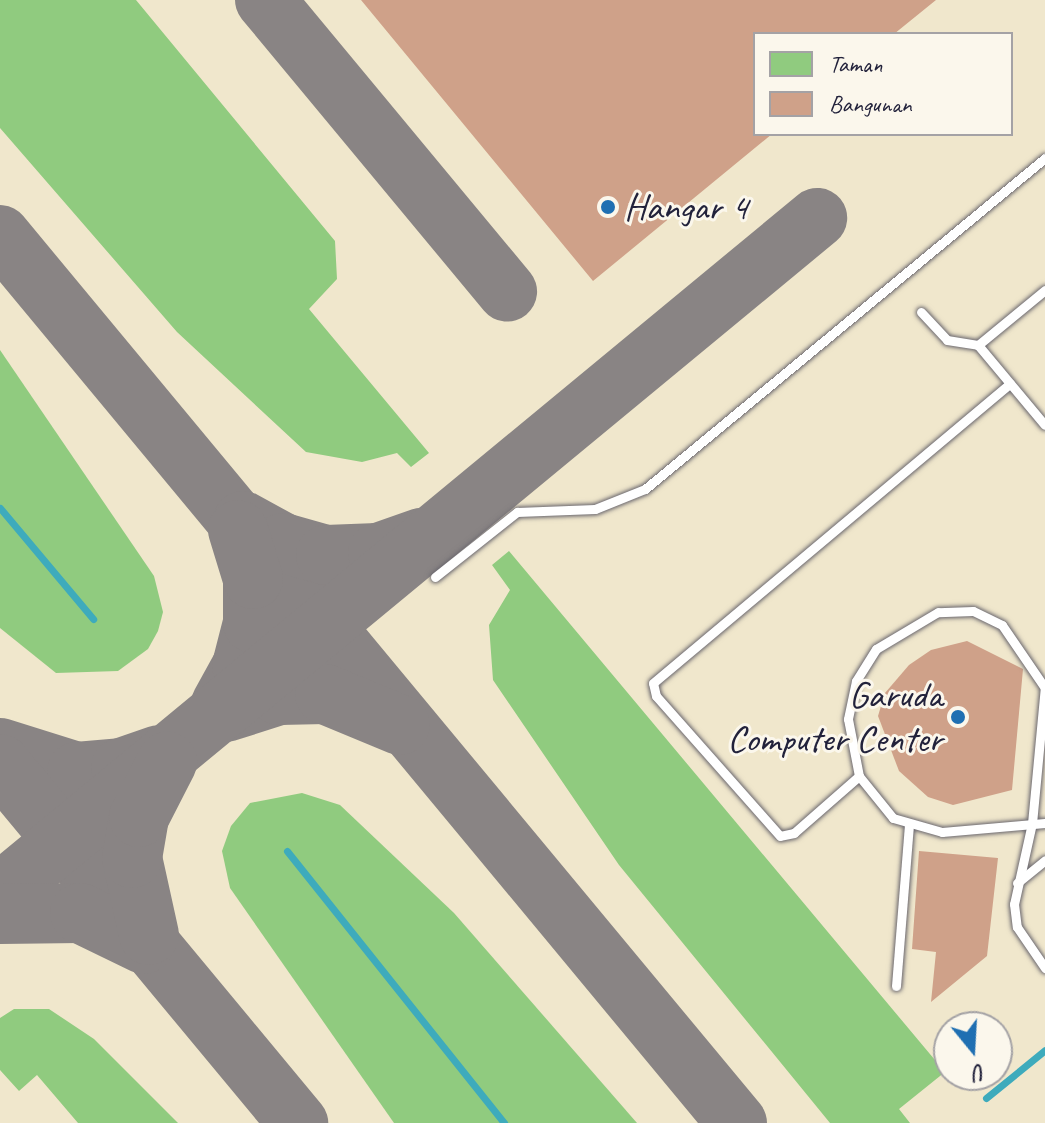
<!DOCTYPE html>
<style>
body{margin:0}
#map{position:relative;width:1045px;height:1123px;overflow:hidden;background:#f0e7cc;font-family:Caveat,sans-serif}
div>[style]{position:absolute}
.green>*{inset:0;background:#90cb7f}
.stream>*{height:7px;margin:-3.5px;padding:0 3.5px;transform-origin:3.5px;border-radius:3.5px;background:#3eabbc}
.taxiway>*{height:60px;margin:-30px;padding:0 30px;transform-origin:30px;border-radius:30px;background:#898484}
.building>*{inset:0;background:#cfa189}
.roads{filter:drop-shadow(0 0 2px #6a676e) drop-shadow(0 0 2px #6a676e)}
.service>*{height:9px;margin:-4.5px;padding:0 4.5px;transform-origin:4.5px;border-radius:4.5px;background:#fff}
.dots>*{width:22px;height:22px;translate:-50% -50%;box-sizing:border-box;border:4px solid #fbf7ec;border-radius:50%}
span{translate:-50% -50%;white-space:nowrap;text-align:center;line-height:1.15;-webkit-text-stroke:6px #fbf7ec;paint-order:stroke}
.poi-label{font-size:38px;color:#22223b}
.left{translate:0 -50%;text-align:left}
.right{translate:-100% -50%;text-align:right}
.legend{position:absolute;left:753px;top:32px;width:260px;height:104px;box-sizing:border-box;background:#fbf7ec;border:2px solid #a4a2a5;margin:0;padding:10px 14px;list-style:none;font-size:24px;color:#22223b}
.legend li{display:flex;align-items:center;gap:16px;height:40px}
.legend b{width:40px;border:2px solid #a4a2a5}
.north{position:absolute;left:933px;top:1011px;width:80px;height:80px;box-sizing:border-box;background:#fbf7ec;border:2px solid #a4a2a5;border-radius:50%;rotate:162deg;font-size:22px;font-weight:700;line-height:32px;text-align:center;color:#22223b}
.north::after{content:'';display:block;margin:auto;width:28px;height:36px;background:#1f6fb2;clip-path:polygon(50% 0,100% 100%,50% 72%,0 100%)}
</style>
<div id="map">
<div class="green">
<i style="clip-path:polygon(0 0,136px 0,335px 241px,337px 279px,309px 309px,429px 453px,411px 467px,397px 453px,362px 462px,306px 452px,177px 332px,0 128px)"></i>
<i style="clip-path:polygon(0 350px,154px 576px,163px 612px,158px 631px,148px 649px,118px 671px,56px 673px,0 628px)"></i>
<i style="clip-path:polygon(509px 551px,945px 1072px,899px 1109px,910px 1123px,830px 1123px,619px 865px,493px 680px,489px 625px,510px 590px,492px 565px)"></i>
<i style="clip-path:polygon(302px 793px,340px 805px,454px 913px,637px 1123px,394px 1123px,230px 888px,222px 851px,231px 826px,250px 803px)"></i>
<i style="clip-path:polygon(14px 1009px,49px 1009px,94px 1039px,178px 1123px,78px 1123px,37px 1075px,19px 1091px,0 1070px,0 1018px)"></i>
</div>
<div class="stream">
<i style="left:0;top:508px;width:145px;rotate:50deg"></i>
<i style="left:287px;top:851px;width:348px;rotate:51.4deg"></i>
<i style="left:986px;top:1098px;width:76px;rotate:-39.1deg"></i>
</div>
<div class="taxiway">
<i style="left:265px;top:0;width:379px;rotate:50.3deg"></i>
<i style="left:0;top:235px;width:1154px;rotate:50.31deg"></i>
<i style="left:243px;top:521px;width:46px;rotate:28.8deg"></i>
<i style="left:283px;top:543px;width:45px;rotate:15.6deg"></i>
<i style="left:326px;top:555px;width:52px;rotate:-2.2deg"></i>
<i style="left:378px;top:553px;width:46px;rotate:-19.2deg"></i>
<i style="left:221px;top:704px;width:43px;rotate:-61.1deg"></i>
<i style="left:242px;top:666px;width:44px;rotate:-75.7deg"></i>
<i style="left:253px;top:623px;width:44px;rotate:-90deg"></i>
<i style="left:253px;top:579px;width:51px;rotate:-107deg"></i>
<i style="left:226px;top:712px;width:56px;rotate:-17.8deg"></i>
<i style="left:279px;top:695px;width:46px;rotate:-1.2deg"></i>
<i style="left:325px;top:694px;width:81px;rotate:22.5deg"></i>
<i style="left:0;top:748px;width:81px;rotate:17.3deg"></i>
<i style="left:77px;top:772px;width:44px;rotate:-5.2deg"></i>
<i style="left:121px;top:768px;width:39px;rotate:-19deg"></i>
<i style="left:0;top:764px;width:467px;rotate:50.3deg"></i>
<i style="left:0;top:893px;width:1060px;rotate:-39.56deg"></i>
<i style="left:0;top:914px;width:80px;rotate:-0.7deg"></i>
<i style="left:80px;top:913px;width:71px;rotate:25.8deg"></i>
<i style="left:149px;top:935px;width:79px;rotate:-102.4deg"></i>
<i style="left:132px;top:858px;width:42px;rotate:-80.3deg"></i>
<i style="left:139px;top:817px;width:62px;rotate:-63deg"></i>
</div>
<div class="building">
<i style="clip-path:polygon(361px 0,936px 0,894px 34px,755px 34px,755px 134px,772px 134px,593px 281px)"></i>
<i style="clip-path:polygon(967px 641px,1023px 669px,1012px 790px,953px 805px,928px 797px,899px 771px,878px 716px,885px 693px,909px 665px,931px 650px)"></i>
<i style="clip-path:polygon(919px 851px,998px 858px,987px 956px,931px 1002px,936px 952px,912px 949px)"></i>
</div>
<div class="roads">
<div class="service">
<i style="left:1045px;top:290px;width:87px;rotate:140.6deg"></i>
<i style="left:978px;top:345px;width:104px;rotate:50.1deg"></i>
<i style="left:921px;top:312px;width:38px;rotate:47deg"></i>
<i style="left:947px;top:340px;width:31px;rotate:9deg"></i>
<i style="left:435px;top:577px;width:105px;rotate:-38.4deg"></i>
<i style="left:517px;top:512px;width:78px;rotate:-2.2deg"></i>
<i style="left:595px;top:509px;width:54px;rotate:-21.8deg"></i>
<i style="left:645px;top:489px;width:519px;rotate:-39.61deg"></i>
<i style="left:1045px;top:686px;width:138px;rotate:95.4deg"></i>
<i style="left:1032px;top:823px;width:83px;rotate:102.5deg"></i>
<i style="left:1014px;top:904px;width:23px;rotate:83deg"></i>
<i style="left:1017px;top:927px;width:50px;rotate:55.7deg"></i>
<i style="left:1045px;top:688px;width:76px;rotate:-124.3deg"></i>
<i style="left:1002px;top:625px;width:32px;rotate:-154deg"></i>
<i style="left:973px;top:611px;width:35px;rotate:178deg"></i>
<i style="left:938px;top:612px;width:72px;rotate:149.2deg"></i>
<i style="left:876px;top:649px;width:38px;rotate:122deg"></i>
<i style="left:856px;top:681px;width:39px;rotate:102deg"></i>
<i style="left:848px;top:719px;width:58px;rotate:79.1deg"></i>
<i style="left:859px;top:776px;width:54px;rotate:51deg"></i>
<i style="left:893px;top:818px;width:51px;rotate:15.9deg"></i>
<i style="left:942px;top:832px;width:103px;rotate:-5deg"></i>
<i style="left:859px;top:776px;width:86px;rotate:138.8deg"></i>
<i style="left:794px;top:833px;width:14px;rotate:168deg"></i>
<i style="left:780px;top:836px;width:187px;rotate:-131.5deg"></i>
<i style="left:656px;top:696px;width:13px;rotate:-103deg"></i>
<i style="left:653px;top:683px;width:466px;rotate:-40deg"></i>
<i style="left:1017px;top:883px;width:36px;rotate:-39deg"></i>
<i style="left:896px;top:986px;width:161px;rotate:-85.4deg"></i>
</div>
</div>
<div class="dots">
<i style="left:608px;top:207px;background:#1f6fb2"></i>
<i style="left:958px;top:717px;background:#1f6fb2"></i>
</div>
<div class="poi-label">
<span class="left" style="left:624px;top:207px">Hangar 4</span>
<span class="right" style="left:942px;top:717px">Garuda<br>Computer Center</span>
</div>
<ul class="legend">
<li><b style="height:22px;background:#90cb7f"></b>Taman</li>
<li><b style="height:22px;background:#cfa189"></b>Bangunan</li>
</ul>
<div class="north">U</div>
</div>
